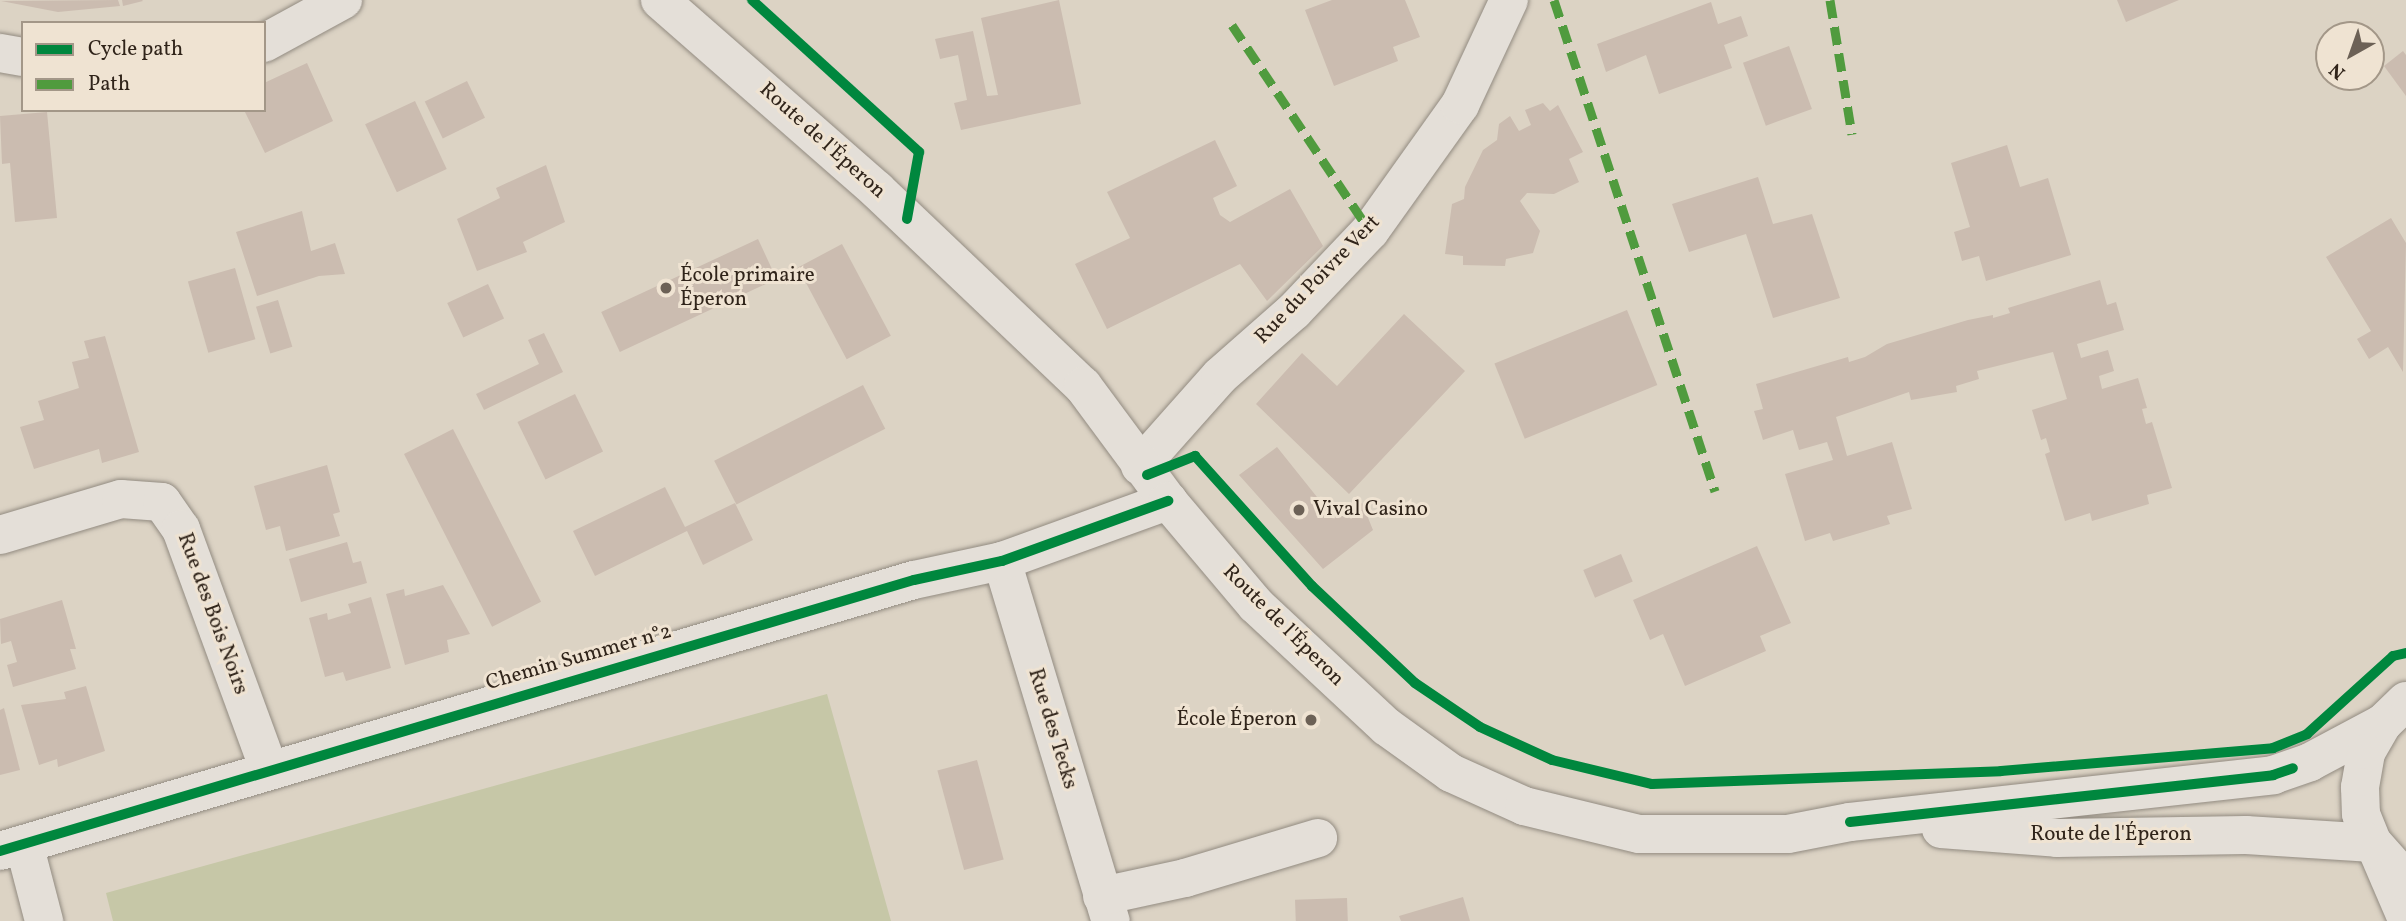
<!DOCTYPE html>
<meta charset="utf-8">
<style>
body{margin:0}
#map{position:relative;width:2406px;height:921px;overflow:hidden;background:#dcd3c4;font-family:Vollkorn,serif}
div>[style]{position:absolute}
.green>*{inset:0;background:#c6c7a7}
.building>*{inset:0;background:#cbbcb0;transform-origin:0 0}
.roads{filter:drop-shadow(0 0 2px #928b81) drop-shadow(0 0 2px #928b81)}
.street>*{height:38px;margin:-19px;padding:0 19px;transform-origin:19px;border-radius:19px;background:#e4dfd8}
.secondary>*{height:38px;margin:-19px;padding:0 19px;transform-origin:19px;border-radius:19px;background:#e4dfd8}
.quiet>*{height:9px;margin-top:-4.5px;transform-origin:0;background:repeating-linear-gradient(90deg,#509b3e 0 18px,transparent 0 27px)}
.cycleway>*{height:10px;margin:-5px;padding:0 5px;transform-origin:5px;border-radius:5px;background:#00873e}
.dots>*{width:19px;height:19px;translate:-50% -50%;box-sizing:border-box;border:4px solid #efe3d2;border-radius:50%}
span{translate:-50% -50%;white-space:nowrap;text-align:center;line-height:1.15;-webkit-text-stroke:6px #efe3d2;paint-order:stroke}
.street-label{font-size:21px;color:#30241a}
.poi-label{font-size:21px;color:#30241a}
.left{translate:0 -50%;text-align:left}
.right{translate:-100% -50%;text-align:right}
.legend{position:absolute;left:21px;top:21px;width:245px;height:91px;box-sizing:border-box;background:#efe3d2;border:2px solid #a39788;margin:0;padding:9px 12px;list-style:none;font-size:21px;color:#30241a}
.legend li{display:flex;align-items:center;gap:14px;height:35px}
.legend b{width:35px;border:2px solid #a39788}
.north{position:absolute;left:2315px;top:21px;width:70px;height:70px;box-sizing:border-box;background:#efe3d2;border:2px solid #a39788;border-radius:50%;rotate:220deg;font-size:19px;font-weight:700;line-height:28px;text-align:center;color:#30241a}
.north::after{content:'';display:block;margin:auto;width:24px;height:32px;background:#6c6156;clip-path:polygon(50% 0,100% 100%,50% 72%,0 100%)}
</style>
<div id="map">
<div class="green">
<i style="clip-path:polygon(827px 694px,891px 921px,113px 921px,106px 893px)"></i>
</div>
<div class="building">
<i style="clip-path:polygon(118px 0,120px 6px,58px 12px,1px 1px)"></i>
<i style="clip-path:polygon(122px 0,142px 0,143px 1px,123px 6px)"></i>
<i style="clip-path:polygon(1059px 0,1081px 104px,961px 130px,954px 103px,967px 100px,958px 55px,940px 59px,935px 39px,973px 31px,987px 96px,998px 95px,981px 18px)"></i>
<i style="clip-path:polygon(1332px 0,1405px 0,1420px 37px,1393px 47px,1398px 61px,1334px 86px,1305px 10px)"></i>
<i style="clip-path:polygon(2117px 0,2179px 0,2126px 22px)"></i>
<i style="clip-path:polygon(1711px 2px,1718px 24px,1741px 16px,1748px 36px,1724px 45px,1732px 68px,1659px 94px,1646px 55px,1606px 72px,1597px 44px)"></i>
<i style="left:1789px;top:46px;width:67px;height:49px;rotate:70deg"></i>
<i style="clip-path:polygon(2403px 51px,2406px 55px,2406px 96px,2384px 66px)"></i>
<i style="clip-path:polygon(307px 63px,333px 121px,265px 153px,244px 110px,264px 110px,264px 83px)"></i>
<i style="left:467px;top:81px;width:41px;height:47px;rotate:64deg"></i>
<i style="left:415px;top:101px;width:75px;height:55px;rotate:65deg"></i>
<i style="clip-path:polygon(1543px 103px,1550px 111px,1558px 105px,1583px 152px,1569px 159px,1579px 182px,1554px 194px,1527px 193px,1520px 201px,1540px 231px,1533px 253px,1506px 259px,1505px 266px,1463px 265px,1463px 256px,1445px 254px,1452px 204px,1464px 199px,1465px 187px,1483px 150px,1497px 140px,1499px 124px,1510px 116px,1519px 131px,1531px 125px,1525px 110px)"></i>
<i style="clip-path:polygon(47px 112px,57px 218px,15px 222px,10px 163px,2px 164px,0 116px)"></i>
<i style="clip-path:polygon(1215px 140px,1237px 186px,1213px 198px,1220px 215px,1230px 222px,1290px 189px,1323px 246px,1267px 301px,1240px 264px,1107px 329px,1075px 264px,1130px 238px,1107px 192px)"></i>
<i style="clip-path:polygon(2007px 145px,2020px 187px,2048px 178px,2071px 255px,1986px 281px,1979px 256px,1962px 261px,1954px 232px,1970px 227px,1951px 163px)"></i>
<i style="clip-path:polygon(546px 165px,565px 222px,523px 242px,527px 252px,477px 271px,457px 219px,500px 198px,496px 188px)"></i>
<i style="clip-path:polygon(1758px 177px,1773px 224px,1812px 214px,1840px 298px,1773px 318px,1746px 234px,1689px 252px,1672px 204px)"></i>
<i style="clip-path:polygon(302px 211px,311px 251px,335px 243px,345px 274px,319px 276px,257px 296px,236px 232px)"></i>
<i style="clip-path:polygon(2391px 218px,2406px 243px,2403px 372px,2388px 347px,2369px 359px,2357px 339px,2371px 331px,2326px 257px)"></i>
<i style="left:758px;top:239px;width:44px;height:173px;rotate:65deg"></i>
<i style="left:842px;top:244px;width:104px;height:50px;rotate:62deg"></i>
<i style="left:235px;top:268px;width:74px;height:49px;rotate:74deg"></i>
<i style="clip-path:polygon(2100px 280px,2107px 305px,2116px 302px,2124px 330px,2077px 344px,2081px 358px,2108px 350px,2114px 371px,2099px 376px,2102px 389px,2138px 378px,2147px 408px,2142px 409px,2146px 424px,2152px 422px,2172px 488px,2147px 495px,2149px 504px,2092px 521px,2090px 513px,2065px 521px,2045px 454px,2050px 452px,2046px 438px,2041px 440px,2032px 410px,2067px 399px,2053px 352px,1977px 371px,1979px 379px,1956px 386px,1957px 392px,1911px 400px,1909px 392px,1836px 417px,1847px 456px,1892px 442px,1912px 509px,1887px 516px,1890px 524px,1833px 541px,1830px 533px,1805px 541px,1785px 474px,1833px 460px,1827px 442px,1799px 450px,1793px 430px,1763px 440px,1754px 411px,1763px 409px,1756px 384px,1848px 357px,1849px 362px,1865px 357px,1887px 344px,1968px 320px,1993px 315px,1993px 318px,2010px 313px,2008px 308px)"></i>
<i style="left:488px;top:284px;width:38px;height:45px;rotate:65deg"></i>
<i style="left:278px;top:300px;width:49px;height:23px;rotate:73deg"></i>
<i style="left:1627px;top:310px;width:81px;height:143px;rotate:68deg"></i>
<i style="clip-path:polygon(1404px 314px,1465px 371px,1349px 494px,1256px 404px,1302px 353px,1337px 386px)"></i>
<i style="clip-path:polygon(544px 333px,563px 372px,484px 410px,476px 394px,539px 364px,528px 340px)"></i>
<i style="clip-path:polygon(105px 336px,139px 452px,102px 463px,99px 449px,34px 469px,20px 427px,44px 420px,38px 401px,79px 388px,72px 362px,89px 358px,84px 341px)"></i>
<i style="left:863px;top:385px;width:49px;height:167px;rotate:63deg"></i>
<i style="left:575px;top:394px;width:64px;height:64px;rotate:64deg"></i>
<i style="left:453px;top:429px;width:194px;height:55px;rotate:63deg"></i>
<i style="clip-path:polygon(1277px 447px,1333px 517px,1362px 503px,1373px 530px,1323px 569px,1239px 475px)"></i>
<i style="clip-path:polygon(327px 465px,340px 512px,333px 514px,340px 536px,286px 551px,280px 526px,266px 530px,254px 486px)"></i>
<i style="clip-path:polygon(665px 487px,685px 527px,735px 503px,753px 540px,703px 565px,687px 531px,595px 576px,573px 531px)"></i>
<i style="clip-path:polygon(347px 542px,353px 563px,361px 561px,367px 583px,301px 602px,289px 559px)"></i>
<i style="clip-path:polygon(1757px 546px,1791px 623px,1760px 636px,1766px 651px,1685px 686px,1663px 634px,1650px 640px,1633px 600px)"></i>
<i style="left:1621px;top:554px;width:30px;height:41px;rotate:67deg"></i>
<i style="clip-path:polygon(443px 585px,470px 634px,447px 640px,449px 652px,405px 665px,386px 594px,404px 589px,405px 596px)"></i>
<i style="clip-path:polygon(371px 597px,391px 668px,346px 681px,343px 672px,325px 677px,309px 618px,327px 613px,328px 620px,351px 613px,348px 604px)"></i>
<i style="clip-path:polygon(62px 600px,76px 649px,70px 649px,76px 669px,13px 687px,7px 665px,17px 662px,11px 641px,1px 644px,0 619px)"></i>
<i style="clip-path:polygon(86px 686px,105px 751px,58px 767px,57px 759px,39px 765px,21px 705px,66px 699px,64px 692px)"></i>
<i style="clip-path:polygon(4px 708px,20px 770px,0 775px,0 710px)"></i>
<i style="left:977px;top:760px;width:103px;height:41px;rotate:75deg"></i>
<i style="clip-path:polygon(1463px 897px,1470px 921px,1401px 921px,1399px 916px)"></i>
<i style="left:1347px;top:898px;width:23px;height:52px;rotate:88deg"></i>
</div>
<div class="roads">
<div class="street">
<i style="left:264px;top:43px;width:90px;rotate:-28.6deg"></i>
<i style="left:0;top:53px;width:23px;rotate:10deg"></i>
<i style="left:1140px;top:466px;width:120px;rotate:-48.4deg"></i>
<i style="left:1220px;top:376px;width:98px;rotate:-41.3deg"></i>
<i style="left:1294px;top:311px;width:110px;rotate:-46.5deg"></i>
<i style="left:1370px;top:231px;width:155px;rotate:-54.5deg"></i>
<i style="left:1460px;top:105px;width:116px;rotate:-65deg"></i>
<i style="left:0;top:535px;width:126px;rotate:-16.6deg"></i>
<i style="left:121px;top:499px;width:41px;rotate:4.2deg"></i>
<i style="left:162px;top:502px;width:33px;rotate:55deg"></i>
<i style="left:181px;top:529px;width:256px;rotate:69.9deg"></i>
<i style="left:1002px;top:561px;width:376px;rotate:73.2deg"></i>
<i style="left:24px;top:844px;width:80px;rotate:75.4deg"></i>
<i style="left:0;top:851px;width:953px;rotate:-16.52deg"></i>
<i style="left:914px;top:580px;width:90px;rotate:-12.2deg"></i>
<i style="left:1002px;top:561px;width:177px;rotate:-19.9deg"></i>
<i style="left:2378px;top:852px;width:71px;rotate:66.7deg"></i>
<i style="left:1102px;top:896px;width:85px;rotate:-12.2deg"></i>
<i style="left:1185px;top:878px;width:139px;rotate:-16.7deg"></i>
</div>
<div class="secondary">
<i style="left:660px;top:0;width:288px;rotate:41.2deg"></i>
<i style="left:877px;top:190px;width:284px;rotate:43.6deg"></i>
<i style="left:1083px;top:386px;width:143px;rotate:53.5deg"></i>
<i style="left:1168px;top:501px;width:136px;rotate:49.8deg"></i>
<i style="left:1256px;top:605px;width:179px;rotate:43deg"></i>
<i style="left:1387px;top:727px;width:79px;rotate:35.7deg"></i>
<i style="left:1451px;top:773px;width:80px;rotate:24.3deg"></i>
<i style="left:1524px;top:806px;width:118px;rotate:13.7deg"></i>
<i style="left:1639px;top:834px;width:149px"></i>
<i style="left:1788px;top:834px;width:63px;rotate:-11deg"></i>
<i style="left:1850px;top:822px;width:426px;rotate:-6.3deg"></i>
<i style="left:2273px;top:775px;width:39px;rotate:-19deg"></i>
<i style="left:2310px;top:762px;width:83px;rotate:-28.1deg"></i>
<i style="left:2406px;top:701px;width:32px;rotate:136deg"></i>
<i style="left:2383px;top:723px;width:34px;rotate:120deg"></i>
<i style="left:2366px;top:753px;width:35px;rotate:100deg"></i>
<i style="left:2360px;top:787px;width:27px;rotate:88deg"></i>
<i style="left:2361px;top:814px;width:31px;rotate:68deg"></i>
<i style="left:2373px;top:843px;width:50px;rotate:48.3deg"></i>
<i style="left:1941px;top:829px;width:116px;rotate:4.4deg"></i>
<i style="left:2057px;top:838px;width:189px;rotate:-0.9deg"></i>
<i style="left:2246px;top:835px;width:127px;rotate:3.6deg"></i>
</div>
</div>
<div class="quiet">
<i style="left:1554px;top:0;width:517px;rotate:71.85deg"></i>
<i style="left:1830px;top:0;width:136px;rotate:80.7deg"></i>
<i style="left:1232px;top:25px;width:248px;rotate:56.2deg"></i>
</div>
<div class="cycleway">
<i style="left:752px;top:0;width:226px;rotate:42.3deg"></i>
<i style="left:919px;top:152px;width:68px;rotate:100.2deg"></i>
<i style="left:1147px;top:475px;width:52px;rotate:-21.6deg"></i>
<i style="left:1195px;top:456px;width:175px;rotate:48deg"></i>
<i style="left:1312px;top:586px;width:141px;rotate:43.3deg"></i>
<i style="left:1415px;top:683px;width:78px;rotate:34.1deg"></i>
<i style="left:1480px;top:727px;width:79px;rotate:24.6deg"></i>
<i style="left:1552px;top:760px;width:103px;rotate:13.5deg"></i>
<i style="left:1652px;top:784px;width:349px;rotate:-2.1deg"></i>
<i style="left:2001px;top:771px;width:273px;rotate:-4.8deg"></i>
<i style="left:2273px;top:748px;width:37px;rotate:-22deg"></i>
<i style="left:2307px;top:734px;width:116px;rotate:-42.2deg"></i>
<i style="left:2393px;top:656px;width:13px;rotate:-13deg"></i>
<i style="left:1850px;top:822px;width:426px;rotate:-6.3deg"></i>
<i style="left:2273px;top:775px;width:21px;rotate:-19deg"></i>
<i style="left:0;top:851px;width:953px;rotate:-16.52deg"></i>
<i style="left:914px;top:580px;width:90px;rotate:-12.2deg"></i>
<i style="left:1002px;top:561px;width:177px;rotate:-19.9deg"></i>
</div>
<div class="dots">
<i style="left:666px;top:288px;background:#6c6156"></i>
<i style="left:1299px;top:510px;background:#6c6156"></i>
<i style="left:1311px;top:720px;background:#6c6156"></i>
</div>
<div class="street-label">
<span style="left:822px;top:141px;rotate:42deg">Route de l'Éperon</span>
<span style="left:1318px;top:280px;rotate:-46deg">Rue du Poivre Vert</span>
<span style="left:212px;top:614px;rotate:70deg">Rue des Bois Noirs</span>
<span style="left:1283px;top:626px;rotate:45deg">Route de l'Éperon</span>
<span style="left:579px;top:658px;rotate:-16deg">Chemin Summer n°2</span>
<span style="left:1052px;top:729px;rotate:73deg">Rue des Tecks</span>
<span style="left:2111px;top:835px">Route de l'Éperon</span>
</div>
<div class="poi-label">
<span class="left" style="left:680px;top:288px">École primaire<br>Éperon</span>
<span class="left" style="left:1313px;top:510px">Vival Casino</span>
<span class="right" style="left:1297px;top:720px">École Éperon</span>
</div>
<ul class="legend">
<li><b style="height:9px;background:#00873e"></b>Cycle path</li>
<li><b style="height:9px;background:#509b3e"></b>Path</li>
</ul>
<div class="north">N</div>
</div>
